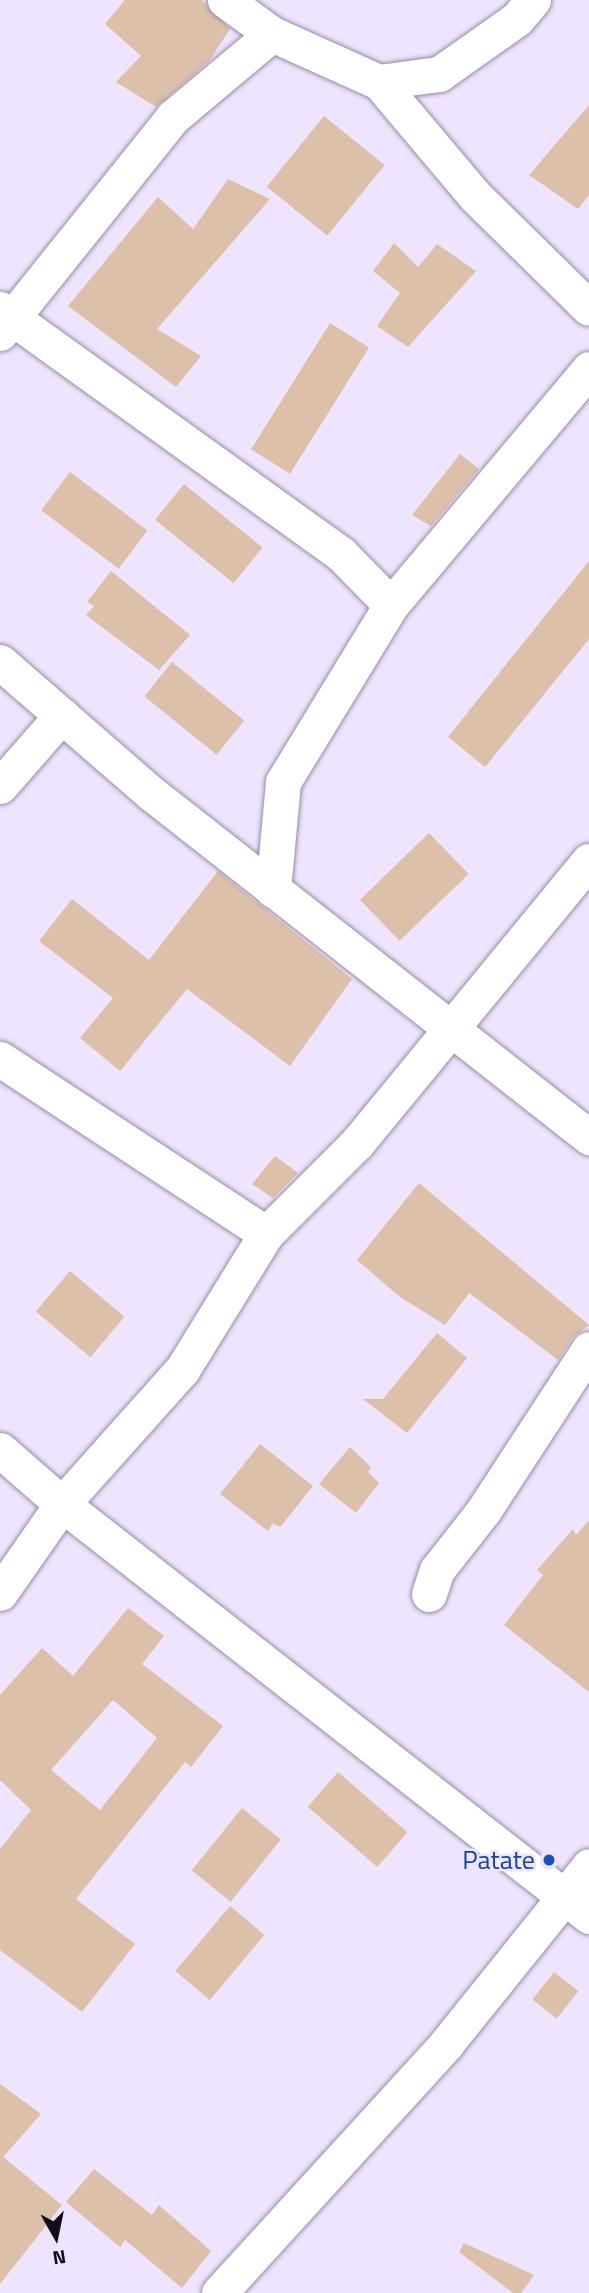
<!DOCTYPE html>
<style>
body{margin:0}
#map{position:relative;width:589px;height:2293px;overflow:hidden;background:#efe4fd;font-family:"Titillium Web",sans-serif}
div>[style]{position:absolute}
.building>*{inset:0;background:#ddc0aa;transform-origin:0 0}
.roads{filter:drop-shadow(0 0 2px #988ba7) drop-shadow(0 0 2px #988ba7)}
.minor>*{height:35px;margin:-17.5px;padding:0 17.5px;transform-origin:17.5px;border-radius:17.5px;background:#fff}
.dots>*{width:19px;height:19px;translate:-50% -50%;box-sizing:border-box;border:4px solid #efe4fd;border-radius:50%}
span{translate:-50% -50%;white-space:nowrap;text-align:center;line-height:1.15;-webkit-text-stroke:5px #efe4fd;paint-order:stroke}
.transit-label{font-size:26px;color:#164399}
.right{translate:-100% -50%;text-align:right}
.north{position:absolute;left:21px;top:2202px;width:70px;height:70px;-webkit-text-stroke:5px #efe4fd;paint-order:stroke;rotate:171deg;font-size:19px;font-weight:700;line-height:28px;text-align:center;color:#110c16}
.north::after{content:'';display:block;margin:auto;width:24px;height:32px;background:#110c16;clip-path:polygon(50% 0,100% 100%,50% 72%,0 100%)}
</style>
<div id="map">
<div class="building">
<i style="clip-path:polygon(125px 0,202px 0,230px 29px,210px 60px,156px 107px,116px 82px,141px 56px,105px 24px)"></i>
<i style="clip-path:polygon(589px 105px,589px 195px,578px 209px,529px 175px)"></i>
<i style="left:324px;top:116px;width:78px;height:91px;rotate:39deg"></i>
<i style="clip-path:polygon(228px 179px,270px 199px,157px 329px,201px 356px,176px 387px,68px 306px,158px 197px,193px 229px)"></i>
<i style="clip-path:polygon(394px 243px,418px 267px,437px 244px,476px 271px,408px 347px,377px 326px,400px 293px,373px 271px)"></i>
<i style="left:330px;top:323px;width:46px;height:149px;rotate:32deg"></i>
<i style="clip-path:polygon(460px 454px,479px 469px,431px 526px,412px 515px)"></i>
<i style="left:70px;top:472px;width:97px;height:48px;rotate:37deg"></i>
<i style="left:184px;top:484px;width:101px;height:46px;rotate:39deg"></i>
<i style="clip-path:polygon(589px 561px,589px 639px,485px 767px,448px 737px)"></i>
<i style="clip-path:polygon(111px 571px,190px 635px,159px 670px,86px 615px,94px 606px,87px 602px)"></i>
<i style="left:172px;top:662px;width:93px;height:44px;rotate:39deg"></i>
<i style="left:429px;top:833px;width:57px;height:96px;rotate:46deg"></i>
<i style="clip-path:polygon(218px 871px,352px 979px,290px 1066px,187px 989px,120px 1071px,80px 1038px,113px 998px,39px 941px,72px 899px,149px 960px)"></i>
<i style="clip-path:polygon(275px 1156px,298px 1173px,273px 1198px,252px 1184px)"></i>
<i style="clip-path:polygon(419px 1183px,589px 1325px,573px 1337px,558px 1360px,469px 1293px,445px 1325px,400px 1297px,357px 1260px)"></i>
<i style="left:70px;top:1271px;width:71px;height:53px;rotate:40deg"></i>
<i style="clip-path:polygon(437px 1333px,467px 1358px,407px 1433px,363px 1399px,383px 1399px)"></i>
<i style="clip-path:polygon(260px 1444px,313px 1486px,280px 1527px,273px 1523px,268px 1531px,220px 1494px)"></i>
<i style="clip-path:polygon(350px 1447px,371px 1467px,368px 1472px,379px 1483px,356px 1513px,319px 1484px)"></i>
<i style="clip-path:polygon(589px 1520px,589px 1692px,504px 1625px,543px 1575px,537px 1570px,573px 1529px,576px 1535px)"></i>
<i style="clip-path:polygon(evenodd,128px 1608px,164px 1636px,142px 1664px,223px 1726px,191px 1767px,185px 1762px,76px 1899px,135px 1944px,82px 2012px,0 1950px,0 1849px,31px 1810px,0 1780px,0 1695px,42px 1648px,73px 1676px,128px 1608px,113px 1700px,157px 1738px,100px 1810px,51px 1770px,113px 1700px)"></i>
<i style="left:338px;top:1772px;width:92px;height:46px;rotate:41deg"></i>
<i style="left:242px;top:1808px;width:50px;height:80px;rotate:39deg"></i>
<i style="left:230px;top:1906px;width:45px;height:85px;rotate:40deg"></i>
<i style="left:554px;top:1972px;width:31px;height:35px;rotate:38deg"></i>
<i style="clip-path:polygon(0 2084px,41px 2114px,3px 2157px,62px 2205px,0 2284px)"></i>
<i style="clip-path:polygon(94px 2169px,152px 2215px,159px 2205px,211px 2251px,182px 2288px,125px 2240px,120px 2247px,66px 2202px)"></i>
<i style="clip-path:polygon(464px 2243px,534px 2275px,521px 2293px,513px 2293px,459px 2252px)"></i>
</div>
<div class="roads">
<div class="minor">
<i style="left:225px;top:0;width:58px;rotate:35.9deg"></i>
<i style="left:272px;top:34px;width:117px;rotate:24.2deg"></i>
<i style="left:379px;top:82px;width:150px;rotate:49.9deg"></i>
<i style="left:476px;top:197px;width:158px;rotate:44.5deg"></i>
<i style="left:379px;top:82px;width:61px;rotate:-7.6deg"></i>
<i style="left:439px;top:74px;width:95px;rotate:-35.2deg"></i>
<i style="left:517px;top:19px;width:25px;rotate:-50deg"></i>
<i style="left:0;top:309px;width:420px;rotate:35.7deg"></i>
<i style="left:341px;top:554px;width:71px;rotate:45.6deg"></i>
<i style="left:0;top:333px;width:277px;rotate:-51.3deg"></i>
<i style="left:173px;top:117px;width:129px;rotate:-40deg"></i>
<i style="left:0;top:662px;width:201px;rotate:41deg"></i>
<i style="left:152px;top:794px;width:556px;rotate:38.13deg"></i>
<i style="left:0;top:786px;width:94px;rotate:-48.9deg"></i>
<i style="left:273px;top:890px;width:108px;rotate:-84.7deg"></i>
<i style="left:283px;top:782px;width:207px;rotate:-58.6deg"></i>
<i style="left:391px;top:605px;width:308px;rotate:-50deg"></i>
<i style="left:0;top:1059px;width:318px;rotate:33.3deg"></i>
<i style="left:0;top:1450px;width:82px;rotate:41.1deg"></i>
<i style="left:62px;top:1504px;width:669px;rotate:38.02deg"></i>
<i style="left:0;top:1593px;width:108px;rotate:-55.1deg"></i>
<i style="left:62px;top:1504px;width:180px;rotate:-48.2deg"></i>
<i style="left:182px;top:1370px;width:160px;rotate:-58.3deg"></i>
<i style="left:266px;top:1234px;width:129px;rotate:-45deg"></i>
<i style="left:357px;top:1143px;width:365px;rotate:-50.6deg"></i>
<i style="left:429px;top:1594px;width:25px;rotate:-72deg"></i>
<i style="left:437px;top:1570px;width:76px;rotate:-51.9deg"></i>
<i style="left:484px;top:1510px;width:192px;rotate:-56.9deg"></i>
<i style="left:219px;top:2293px;width:337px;rotate:-47.6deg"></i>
<i style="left:446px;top:2044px;width:228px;rotate:-51.2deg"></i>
</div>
</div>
<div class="dots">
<i style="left:549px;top:1860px;background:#1a4fb4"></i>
</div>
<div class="transit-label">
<span class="right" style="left:535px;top:1860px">Patate</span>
</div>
<div class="north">N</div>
</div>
